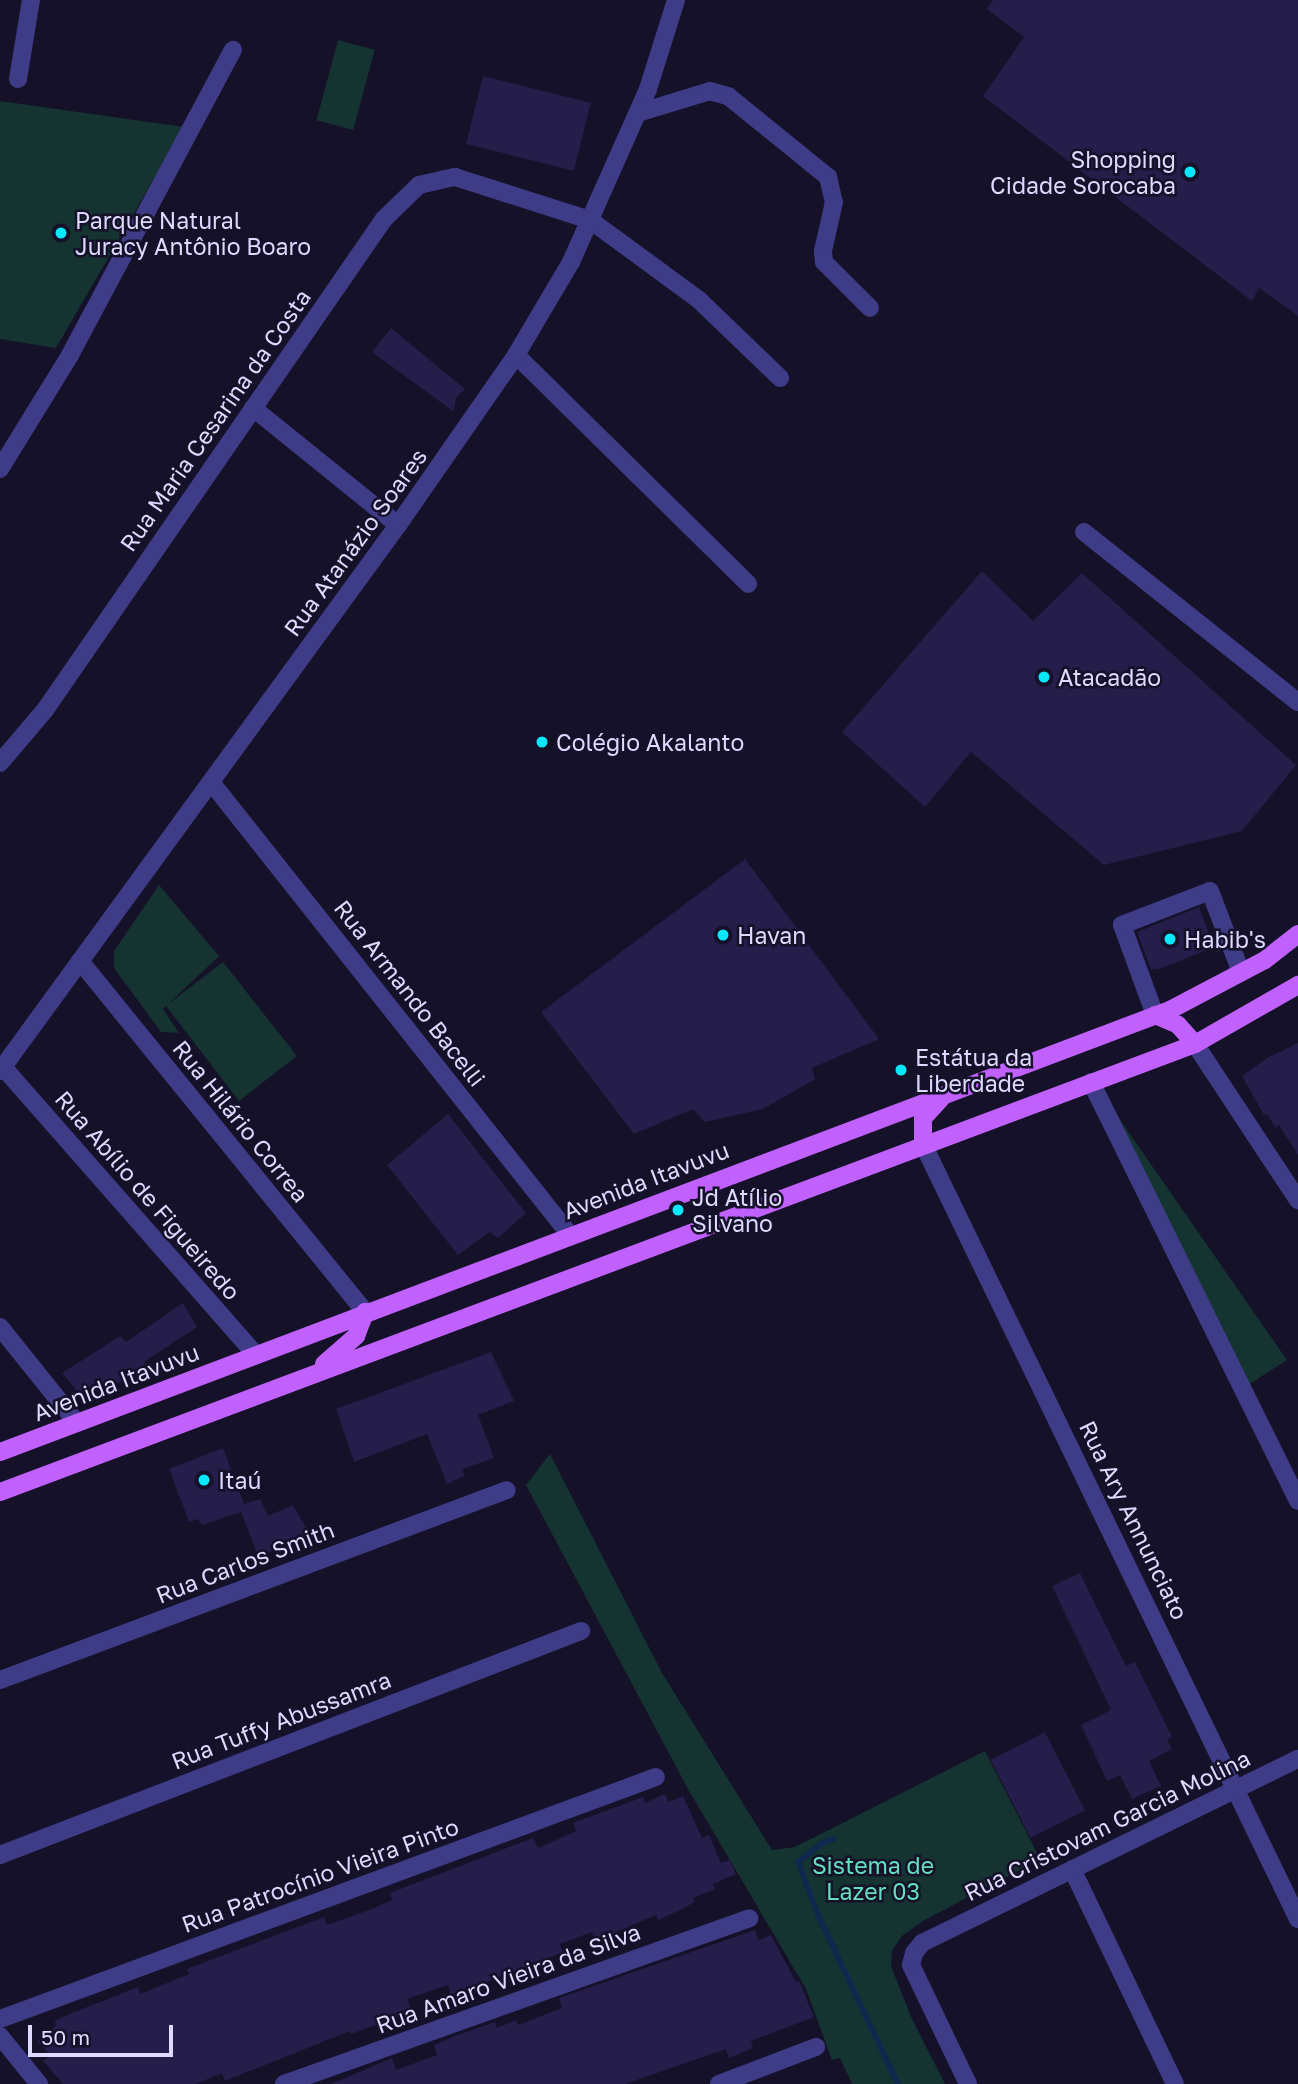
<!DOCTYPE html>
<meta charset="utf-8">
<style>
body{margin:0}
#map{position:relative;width:1298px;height:2084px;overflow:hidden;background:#141129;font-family:"Golos Text",sans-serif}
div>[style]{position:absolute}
.green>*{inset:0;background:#143331;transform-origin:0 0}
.stream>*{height:6px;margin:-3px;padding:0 3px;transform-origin:3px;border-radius:3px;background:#0f284e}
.building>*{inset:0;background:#251d4a;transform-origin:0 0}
.minor>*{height:18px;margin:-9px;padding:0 9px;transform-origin:9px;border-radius:9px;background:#3e3c87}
.major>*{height:18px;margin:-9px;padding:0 9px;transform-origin:9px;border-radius:9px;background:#c161fd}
.dots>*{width:19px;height:19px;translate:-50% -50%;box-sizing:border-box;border:4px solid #141129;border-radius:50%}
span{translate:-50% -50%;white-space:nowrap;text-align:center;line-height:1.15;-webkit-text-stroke:5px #141129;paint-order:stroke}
.poi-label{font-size:23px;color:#ddd9ff}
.right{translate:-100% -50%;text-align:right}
.left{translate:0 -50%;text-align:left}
.street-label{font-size:23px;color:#ddd9ff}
.park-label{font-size:23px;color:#64dfbf}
.scale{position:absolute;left:28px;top:2025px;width:145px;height:32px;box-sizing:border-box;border:4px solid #ddd9ff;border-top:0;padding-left:9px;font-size:21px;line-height:24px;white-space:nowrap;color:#ddd9ff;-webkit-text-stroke:5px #141129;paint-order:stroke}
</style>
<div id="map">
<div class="green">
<i style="left:338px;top:40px;width:38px;height:83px;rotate:15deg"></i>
<i style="clip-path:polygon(0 101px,184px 127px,56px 348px,0 339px)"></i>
<i style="clip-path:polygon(159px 885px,219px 956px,167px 1005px,223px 962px,297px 1056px,239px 1101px,166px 1006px,163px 1009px,179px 1033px,161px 1032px,114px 968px,114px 951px)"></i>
<i style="clip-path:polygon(1109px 1104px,1287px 1360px,1248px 1385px)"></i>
<i style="clip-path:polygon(550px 1454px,662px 1673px,772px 1850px,795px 1847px,985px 1751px,1040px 1859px,923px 1921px,902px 1936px,892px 1951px,891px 1966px,911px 2017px,945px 2084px,852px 2084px,840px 2058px,832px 2060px,806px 1989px,688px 1789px,526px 1485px)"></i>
</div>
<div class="stream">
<i style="left:833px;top:1839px;width:13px;rotate:157deg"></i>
<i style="left:821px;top:1844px;width:29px;rotate:142deg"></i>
<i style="left:798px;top:1862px;width:59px;rotate:69.1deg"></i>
<i style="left:819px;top:1917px;width:185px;rotate:64.7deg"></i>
</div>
<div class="building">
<i style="clip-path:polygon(993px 0,1298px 0,1298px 316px,1259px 288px,1252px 301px,983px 96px,1024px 37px,987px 9px)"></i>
<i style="left:483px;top:76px;width:111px;height:70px;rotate:14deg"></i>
<i style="clip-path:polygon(391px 328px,465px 389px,456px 398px,454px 412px,372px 352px)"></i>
<i style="clip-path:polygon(982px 571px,1033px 621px,1082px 573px,1296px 765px,1242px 831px,1104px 865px,971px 752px,925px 807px,842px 732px)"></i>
<i style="clip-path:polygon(745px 859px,879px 1039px,812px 1068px,815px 1079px,763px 1109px,705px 1122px,693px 1109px,634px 1134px,541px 1012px)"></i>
<i style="clip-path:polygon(1199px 907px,1214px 947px,1157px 970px,1156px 968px,1151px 970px,1137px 932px)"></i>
<i style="clip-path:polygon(1298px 1043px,1298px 1155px,1279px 1125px,1276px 1128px,1267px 1114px,1264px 1115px,1242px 1076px,1267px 1058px)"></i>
<i style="clip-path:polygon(448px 1114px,526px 1213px,498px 1238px,490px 1232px,458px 1255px,387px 1165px)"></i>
<i style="clip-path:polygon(183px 1303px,197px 1327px,144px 1362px,152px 1370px,82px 1397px,62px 1373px,120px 1336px,126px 1342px)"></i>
<i style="clip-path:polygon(491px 1352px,514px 1401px,478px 1415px,494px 1458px,463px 1469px,464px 1476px,447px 1484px,427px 1434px,354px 1462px,336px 1409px)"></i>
<i style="clip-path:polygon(223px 1448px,244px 1504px,260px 1499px,268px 1516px,293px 1505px,312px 1538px,258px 1556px,241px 1512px,202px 1525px,198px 1519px,189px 1522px,169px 1469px)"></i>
<i style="clip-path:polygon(1080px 1573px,1126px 1666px,1135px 1662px,1172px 1737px,1167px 1740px,1172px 1749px,1149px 1761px,1161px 1786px,1132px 1799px,1120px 1775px,1107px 1781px,1081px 1725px,1111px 1710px,1052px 1586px)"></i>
<i style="left:1045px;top:1732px;width:88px;height:61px;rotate:63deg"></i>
<i style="clip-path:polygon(665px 1794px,668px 1802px,683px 1796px,702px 1838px,709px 1835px,721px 1863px,730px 1860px,736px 1874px,713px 1884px,715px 1889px,693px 1898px,695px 1902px,676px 1912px,658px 1920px,656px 1915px,595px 1941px,592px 1932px,560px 1944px,563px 1952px,451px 1996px,448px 1985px,407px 1999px,411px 2009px,392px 2019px,351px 2034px,350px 2031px,225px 2081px,222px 2073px,196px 2084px,63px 2084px,43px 2061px,51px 2056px,37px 2041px,57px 2025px,54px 2021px,72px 2013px,138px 1987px,140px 1994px,189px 1974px,187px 1969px,324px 1917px,327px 1925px,372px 1909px,392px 1900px,390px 1893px,533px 1838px,538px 1848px,576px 1831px,573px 1823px,643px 1797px,645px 1803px)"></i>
<i style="clip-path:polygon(755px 1930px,759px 1940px,771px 1935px,796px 1982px,799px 1981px,814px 2017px,751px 2041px,753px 2048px,729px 2058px,726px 2049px,625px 2084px,331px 2084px,392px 2058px,396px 2070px,437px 2055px,434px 2045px,452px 2037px,495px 2022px,497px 2028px,516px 2020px,518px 2025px,562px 2008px,559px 1998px)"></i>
</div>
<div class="minor">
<i style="left:18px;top:79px;width:80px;rotate:-80.7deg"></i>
<i style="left:638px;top:113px;width:75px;rotate:-17deg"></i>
<i style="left:710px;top:91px;width:19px;rotate:16deg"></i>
<i style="left:728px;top:96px;width:129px;rotate:39deg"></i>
<i style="left:828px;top:177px;width:26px;rotate:77deg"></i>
<i style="left:834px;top:202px;width:50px;rotate:102.7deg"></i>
<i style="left:823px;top:251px;width:11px;rotate:85deg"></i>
<i style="left:824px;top:262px;width:65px;rotate:45deg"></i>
<i style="left:516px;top:355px;width:326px;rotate:44.6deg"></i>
<i style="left:253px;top:408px;width:186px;rotate:38.9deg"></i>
<i style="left:0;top:469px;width:134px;rotate:-58.4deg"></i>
<i style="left:70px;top:355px;width:346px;rotate:-61.9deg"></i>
<i style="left:1084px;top:532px;width:273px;rotate:38.5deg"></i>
<i style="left:0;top:763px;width:70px;rotate:-49.7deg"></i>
<i style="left:45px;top:710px;width:597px;rotate:-55.38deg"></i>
<i style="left:384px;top:219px;width:49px;rotate:-44.2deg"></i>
<i style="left:419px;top:185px;width:37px;rotate:-13deg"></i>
<i style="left:455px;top:177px;width:142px;rotate:17.7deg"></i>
<i style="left:590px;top:220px;width:134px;rotate:36.2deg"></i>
<i style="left:698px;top:299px;width:114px;rotate:43.9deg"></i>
<i style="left:211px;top:782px;width:578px;rotate:51.6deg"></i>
<i style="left:80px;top:961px;width:452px;rotate:50.9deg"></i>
<i style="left:1155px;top:1015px;width:96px;rotate:-110.1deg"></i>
<i style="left:1122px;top:925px;width:94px;rotate:-21.1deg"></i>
<i style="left:1210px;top:891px;width:87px;rotate:69.1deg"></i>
<i style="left:1195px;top:1044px;width:187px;rotate:56.6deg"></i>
<i style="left:3px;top:1067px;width:383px;rotate:48.7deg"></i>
<i style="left:0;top:1071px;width:676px;rotate:-53.91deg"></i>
<i style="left:398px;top:525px;width:207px;rotate:-55.2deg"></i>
<i style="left:516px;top:355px;width:108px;rotate:-59.4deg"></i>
<i style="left:571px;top:262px;width:189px;rotate:-66deg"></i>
<i style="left:648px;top:89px;width:93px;rotate:-72.5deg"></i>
<i style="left:1091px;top:1082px;width:467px;rotate:63.7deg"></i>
<i style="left:923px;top:1144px;width:861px;rotate:64.18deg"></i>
<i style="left:0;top:1327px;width:123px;rotate:51.3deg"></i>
<i style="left:0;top:1680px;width:541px;rotate:-20.54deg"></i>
<i style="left:0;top:1855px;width:623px;rotate:-21.08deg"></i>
<i style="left:1072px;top:1869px;width:238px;rotate:64.4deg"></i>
<i style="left:0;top:2019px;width:699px;rotate:-20.25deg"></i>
<i style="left:0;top:2036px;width:62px;rotate:50.9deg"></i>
<i style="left:284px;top:2084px;width:494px;rotate:-19.6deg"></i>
<i style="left:719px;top:2084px;width:104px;rotate:-20.9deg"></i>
<i style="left:968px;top:2084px;width:132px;rotate:-115.6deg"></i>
<i style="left:911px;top:1965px;width:12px;rotate:-76deg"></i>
<i style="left:914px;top:1953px;width:13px;rotate:-51deg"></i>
<i style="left:922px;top:1943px;width:419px;rotate:-26.1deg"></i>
</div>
<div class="major">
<i style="left:1155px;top:1015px;width:25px;rotate:23deg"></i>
<i style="left:1178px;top:1025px;width:25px;rotate:48deg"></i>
<i style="left:923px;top:1144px;width:26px;rotate:-90deg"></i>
<i style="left:923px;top:1118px;width:26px;rotate:-47deg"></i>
<i style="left:324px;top:1364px;width:43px;rotate:-41.2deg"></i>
<i style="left:356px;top:1336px;width:26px;rotate:-69deg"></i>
<i style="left:0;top:1452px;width:1251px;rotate:-20.7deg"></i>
<i style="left:1170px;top:1010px;width:107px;rotate:-27.8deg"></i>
<i style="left:1265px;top:960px;width:42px;rotate:-38.2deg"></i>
<i style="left:0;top:1492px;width:1276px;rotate:-20.55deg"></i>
<i style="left:1195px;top:1044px;width:119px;rotate:-29.8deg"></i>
</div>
<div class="dots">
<i style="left:1190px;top:172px;background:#08e7fc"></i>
<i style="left:61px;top:233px;background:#08e7fc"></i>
<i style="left:1044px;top:677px;background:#08e7fc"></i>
<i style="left:542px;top:742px;background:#08e7fc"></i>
<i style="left:723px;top:935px;background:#08e7fc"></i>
<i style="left:1170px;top:939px;background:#08e7fc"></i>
<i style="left:901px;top:1070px;background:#08e7fc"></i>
<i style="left:678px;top:1210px;background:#08e7fc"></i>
<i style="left:204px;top:1480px;background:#08e7fc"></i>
</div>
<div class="poi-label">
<span class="right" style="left:1176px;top:172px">Shopping<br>Cidade Sorocaba</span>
<span class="left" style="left:75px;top:233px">Parque Natural<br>Juracy Antônio Boaro</span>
<span class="left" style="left:1058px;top:677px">Atacadão</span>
<span class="left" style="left:556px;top:742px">Colégio Akalanto</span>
<span class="left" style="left:737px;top:935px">Havan</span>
<span class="left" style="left:1184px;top:939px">Habib's</span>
<span class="left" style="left:915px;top:1070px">Estátua da<br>Liberdade</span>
<span class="left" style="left:692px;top:1210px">Jd Atílio<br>Silvano</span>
<span class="left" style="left:218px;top:1480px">Itaú</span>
</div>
<div class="street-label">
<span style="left:215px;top:420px;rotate:-55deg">Rua Maria Cesarina da Costa</span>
<span style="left:355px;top:542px;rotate:-54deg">Rua Atanázio Soares</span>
<span style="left:410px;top:993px;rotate:52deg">Rua Armando Bacelli</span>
<span style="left:241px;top:1121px;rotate:51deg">Rua Hilário Correa</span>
<span style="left:646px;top:1180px;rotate:-21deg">Avenida Itavuvu</span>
<span style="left:148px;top:1195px;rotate:49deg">Rua Abílio de Figueiredo</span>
<span style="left:116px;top:1382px;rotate:-21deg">Avenida Itavuvu</span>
<span style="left:1134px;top:1520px;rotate:64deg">Rua Ary Annunciato</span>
<span style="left:245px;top:1562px;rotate:-21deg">Rua Carlos Smith</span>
<span style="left:281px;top:1720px;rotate:-21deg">Rua Tuffy Abussamra</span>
<span style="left:1107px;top:1825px;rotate:-26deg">Rua Cristovam Garcia Molina</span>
<span style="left:320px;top:1875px;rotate:-20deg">Rua Patrocínio Vieira Pinto</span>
<span style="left:508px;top:1978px;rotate:-20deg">Rua Amaro Vieira da Silva</span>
</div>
<div class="park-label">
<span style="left:873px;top:1878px">Sistema de<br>Lazer 03</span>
</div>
<div class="scale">50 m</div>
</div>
